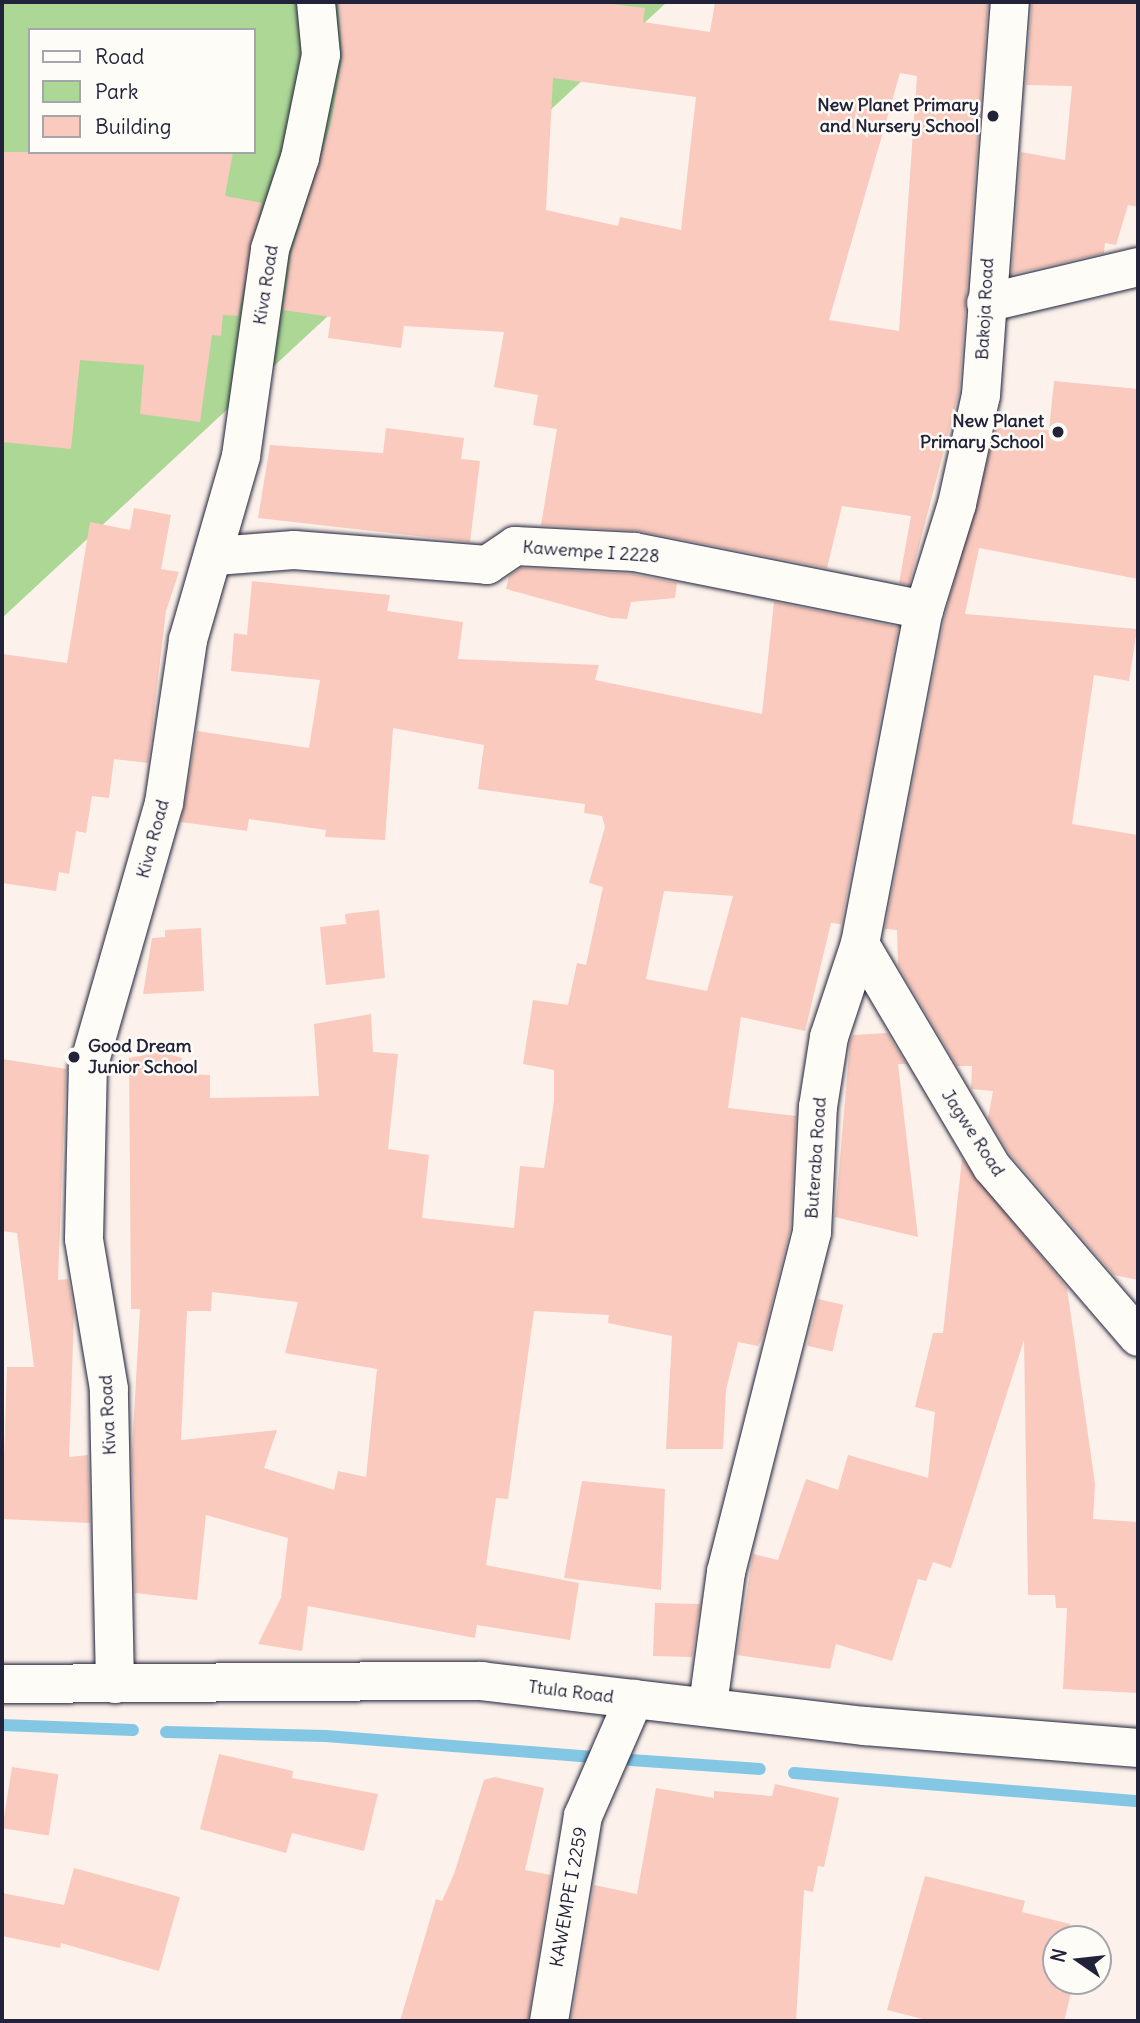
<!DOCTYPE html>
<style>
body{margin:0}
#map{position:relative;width:1140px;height:2023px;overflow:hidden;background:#fcf2eb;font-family:Delius,sans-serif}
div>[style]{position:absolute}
.green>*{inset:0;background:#acd795}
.stream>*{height:12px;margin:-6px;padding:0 6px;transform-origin:6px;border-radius:6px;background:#83c7e4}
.building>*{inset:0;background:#f9cabd;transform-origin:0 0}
.roads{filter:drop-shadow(0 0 2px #22223b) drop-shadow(0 0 2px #22223b)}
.minor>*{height:38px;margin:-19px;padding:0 19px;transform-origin:19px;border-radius:19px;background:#fdfcf7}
.dots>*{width:19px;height:19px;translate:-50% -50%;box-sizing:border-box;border:4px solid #fdfcf7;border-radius:50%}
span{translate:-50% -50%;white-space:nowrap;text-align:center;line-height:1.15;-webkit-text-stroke:5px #fdfcf7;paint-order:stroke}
.poi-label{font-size:18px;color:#22223b;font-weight:700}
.right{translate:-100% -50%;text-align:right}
.left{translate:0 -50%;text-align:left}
.street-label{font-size:18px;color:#22223b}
.frame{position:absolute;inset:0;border:4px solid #22223b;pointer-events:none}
.legend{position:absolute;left:28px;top:28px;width:228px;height:126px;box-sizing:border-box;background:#fdfcf7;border:2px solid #a5a5ac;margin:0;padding:9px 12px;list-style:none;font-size:21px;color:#22223b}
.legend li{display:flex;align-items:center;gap:14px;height:35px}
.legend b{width:35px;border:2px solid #a5a5ac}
.north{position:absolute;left:1042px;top:1925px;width:70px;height:70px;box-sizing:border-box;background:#fdfcf7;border:2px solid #a5a5ac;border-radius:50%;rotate:284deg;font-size:19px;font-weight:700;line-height:28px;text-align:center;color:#22223b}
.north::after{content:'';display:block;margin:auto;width:24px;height:32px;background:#22223b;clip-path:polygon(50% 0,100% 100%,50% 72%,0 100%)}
</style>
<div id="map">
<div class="green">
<i style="clip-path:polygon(evenodd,2px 2px,667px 2px,2px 618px,2px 2px,30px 30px,254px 30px,254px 152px,30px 152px,30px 30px)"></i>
</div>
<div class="stream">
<i style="left:2px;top:1725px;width:131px;rotate:2.2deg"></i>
<i style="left:166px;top:1732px;width:160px;rotate:1.4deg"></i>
<i style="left:326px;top:1736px;width:268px;rotate:4.5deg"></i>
<i style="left:631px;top:1760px;width:129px;rotate:4deg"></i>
<i style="left:794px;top:1773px;width:345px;rotate:4.7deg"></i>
</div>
<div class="building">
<i style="clip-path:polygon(evenodd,338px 2px,596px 2px,645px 8px,643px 22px,710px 32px,715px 2px,988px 2px,959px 392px,909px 585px,899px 583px,911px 516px,842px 506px,827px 568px,639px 531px,541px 525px,557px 429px,533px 425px,538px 395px,494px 387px,504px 332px,404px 326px,401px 348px,328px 338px,331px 317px,283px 310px,291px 254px,331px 123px,342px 59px,338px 2px,900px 73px,917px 76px,899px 331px,829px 320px,900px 73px,338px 2px,553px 78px,696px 97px,681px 230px,620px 217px,618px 226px,546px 210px,553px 78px)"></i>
<i style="clip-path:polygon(1032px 2px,1138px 2px,1138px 207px,1128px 205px,1116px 245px,1105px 243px,1104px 253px,1012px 274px,1021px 152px,1065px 160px,1072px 86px,1026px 85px)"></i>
<i style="clip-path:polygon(2px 152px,233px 152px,225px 196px,262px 203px,238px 316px,223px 315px,221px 336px,212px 335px,200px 422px,140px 414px,144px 365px,80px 360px,71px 449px,2px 442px)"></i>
<i style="clip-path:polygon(1054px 381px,1138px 389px,1138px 579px,979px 548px,965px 614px,1137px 629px,1129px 681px,1094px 675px,1072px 824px,1138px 835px,1138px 1280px,1114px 1275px,1010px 1154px,988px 1118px,993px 1091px,971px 1089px,972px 1066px,957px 1066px,898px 965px,897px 930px,885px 929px,945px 615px,996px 428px,1049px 430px)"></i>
<i style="clip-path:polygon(386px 428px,464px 438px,461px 459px,480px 461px,470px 542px,258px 518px,270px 445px,383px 453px)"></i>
<i style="clip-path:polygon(134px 508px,171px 515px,161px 569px,179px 572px,166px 611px,148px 763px,114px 759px,109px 798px,92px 796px,86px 833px,76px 831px,69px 874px,59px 872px,56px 891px,2px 883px,2px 654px,67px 663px,90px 522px,130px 530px)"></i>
<i style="clip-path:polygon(521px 568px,632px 574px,677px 583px,675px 598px,631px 602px,627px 619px,611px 618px,506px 589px,509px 576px)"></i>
<i style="clip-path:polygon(evenodd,252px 581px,390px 595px,387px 611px,463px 622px,458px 659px,599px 665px,595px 680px,762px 714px,774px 602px,898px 627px,841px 924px,831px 923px,805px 1031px,741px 1017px,728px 1108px,796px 1116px,790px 1229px,764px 1334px,758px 1346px,738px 1342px,726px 1390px,723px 1449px,666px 1449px,672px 1336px,608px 1323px,609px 1315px,534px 1311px,508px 1499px,496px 1498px,486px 1565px,579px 1583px,570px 1640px,477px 1625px,475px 1638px,308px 1606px,302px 1651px,258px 1644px,281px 1598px,288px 1538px,206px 1515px,197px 1600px,135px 1593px,132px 1451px,140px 1309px,131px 1309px,129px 1058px,161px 1052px,182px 1058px,177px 1074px,210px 1075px,210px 1098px,319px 1096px,314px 1024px,371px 1014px,373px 1052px,398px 1054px,388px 1149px,429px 1155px,422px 1218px,514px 1228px,520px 1166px,544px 1168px,554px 1101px,554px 1070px,523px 1064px,533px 1000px,568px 1005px,577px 963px,586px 965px,603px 887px,589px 883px,605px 827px,602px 816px,584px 813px,585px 804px,478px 789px,484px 745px,393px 728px,385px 840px,325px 837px,326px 830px,249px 819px,247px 831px,181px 822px,197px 731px,309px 748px,320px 680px,231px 671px,234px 633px,247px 635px,252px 581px,664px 891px,733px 896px,707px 991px,646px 979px,664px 891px,252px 581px,212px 1292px,298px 1302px,285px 1353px,377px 1369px,366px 1477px,338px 1471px,334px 1490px,264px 1468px,277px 1430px,181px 1440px,187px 1311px,211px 1311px,212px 1292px)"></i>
<i style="clip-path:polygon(379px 910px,385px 978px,326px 985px,320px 927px,346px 924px,345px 914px)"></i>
<i style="clip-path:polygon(201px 928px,204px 991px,143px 994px,152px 938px,165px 937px,165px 930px)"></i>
<i style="clip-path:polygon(887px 1033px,906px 1064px,898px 1064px,918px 1237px,835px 1217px,850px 1042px,853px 1035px)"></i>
<i style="clip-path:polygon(2px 1059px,66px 1069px,58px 1280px,68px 1279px,74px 1313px,69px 1457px,88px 1455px,90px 1523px,2px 1519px,7px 1367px,34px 1367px,17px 1233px,2px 1231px)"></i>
<i style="clip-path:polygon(962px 1159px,1067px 1288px,1095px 1484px,1093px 1519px,1138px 1522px,1138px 1693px,1063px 1689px,1067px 1608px,1056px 1608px,1055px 1595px,1028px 1595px,1024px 1340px,951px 1568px,933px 1562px,926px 1581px,918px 1579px,892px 1661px,836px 1644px,830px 1669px,737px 1655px,753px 1554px,778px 1560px,806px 1479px,838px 1490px,848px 1455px,928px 1478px,935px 1412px,915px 1407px,933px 1333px,943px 1333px)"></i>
<i style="left:818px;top:1299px;width:26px;height:48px;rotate:13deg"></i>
<i style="clip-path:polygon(582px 1481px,665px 1489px,661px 1590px,564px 1578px)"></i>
<i style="clip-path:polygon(655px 1603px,700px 1604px,692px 1657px,653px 1656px)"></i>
<i style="clip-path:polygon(219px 1754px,293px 1771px,292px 1778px,378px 1794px,364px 1851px,292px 1833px,286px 1853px,200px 1829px)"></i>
<i style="left:12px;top:1767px;width:47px;height:62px;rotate:9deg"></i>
<i style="clip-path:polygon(495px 1777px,544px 1788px,525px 1870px,551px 1875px,528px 2021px,400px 2021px,436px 1899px,442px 1901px,454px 1874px,484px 1780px)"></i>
<i style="clip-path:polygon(775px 1784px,839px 1798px,824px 1867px,818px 1866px,813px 1892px,804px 1890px,796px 2021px,571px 2021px,594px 1885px,637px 1894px,656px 1788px,714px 1798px,714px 1791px,772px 1796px)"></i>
<i style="clip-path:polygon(74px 1868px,180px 1897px,159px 1971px,61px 1943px,60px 1948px,2px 1936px,2px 1893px,64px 1905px)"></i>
<i style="clip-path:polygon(925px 1876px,1025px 1901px,1022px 1912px,1070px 1924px,1066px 1939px,1056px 1939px,1056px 1981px,1074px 1981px,1064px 2021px,931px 2021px,887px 2010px)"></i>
</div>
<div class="roads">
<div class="minor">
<i style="left:986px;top:303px;width:156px;rotate:-13.3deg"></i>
<i style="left:216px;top:556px;width:78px;rotate:-4.4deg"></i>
<i style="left:294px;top:550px;width:194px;rotate:4.4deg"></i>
<i style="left:487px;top:565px;width:34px;rotate:-34deg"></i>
<i style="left:515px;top:546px;width:120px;rotate:2.9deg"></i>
<i style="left:635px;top:552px;width:295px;rotate:11.3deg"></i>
<i style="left:860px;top:944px;width:259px;rotate:59.4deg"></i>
<i style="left:992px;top:1167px;width:224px;rotate:49.3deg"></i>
<i style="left:2px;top:1684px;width:479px;rotate:-0.4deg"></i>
<i style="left:481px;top:1681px;width:387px;rotate:6.7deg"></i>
<i style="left:865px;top:1726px;width:274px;rotate:4.6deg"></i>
<i style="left:115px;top:1684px;width:295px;rotate:-91.2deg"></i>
<i style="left:109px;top:1389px;width:152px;rotate:-99.5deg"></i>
<i style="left:84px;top:1239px;width:171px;rotate:-88.7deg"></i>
<i style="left:88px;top:1068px;width:276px;rotate:-74deg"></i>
<i style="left:164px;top:803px;width:165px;rotate:-81.6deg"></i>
<i style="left:188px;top:640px;width:191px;rotate:-73.9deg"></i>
<i style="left:241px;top:456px;width:209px;rotate:-82deg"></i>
<i style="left:270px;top:249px;width:96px;rotate:-71.8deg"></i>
<i style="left:300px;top:158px;width:105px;rotate:-78.5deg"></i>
<i style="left:321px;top:55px;width:53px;rotate:-95.4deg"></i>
<i style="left:708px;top:1705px;width:134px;rotate:-82.3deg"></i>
<i style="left:726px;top:1572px;width:351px;rotate:-75.8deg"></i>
<i style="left:812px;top:1232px;width:125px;rotate:-87.3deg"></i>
<i style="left:818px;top:1107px;width:71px;rotate:-81.1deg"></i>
<i style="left:829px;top:1037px;width:98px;rotate:-71.6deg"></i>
<i style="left:860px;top:944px;width:340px;rotate:-79.2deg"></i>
<i style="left:924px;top:610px;width:111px;rotate:-72.7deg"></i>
<i style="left:957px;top:504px;width:112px;rotate:-77.6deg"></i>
<i style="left:981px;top:395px;width:394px;rotate:-85.8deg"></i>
<i style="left:549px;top:2021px;width:208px;rotate:-80.6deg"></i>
<i style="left:583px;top:1816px;width:128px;rotate:-66.4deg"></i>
</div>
</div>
<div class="dots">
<i style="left:993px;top:116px;background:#22223b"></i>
<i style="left:1058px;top:432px;background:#22223b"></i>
<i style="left:74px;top:1057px;background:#22223b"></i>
</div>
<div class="poi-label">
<span class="right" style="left:979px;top:116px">New Planet Primary<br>and Nursery School</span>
<span class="right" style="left:1044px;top:432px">New Planet<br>Primary School</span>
<span class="left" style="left:88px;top:1057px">Good Dream<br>Junior School</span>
</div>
<div class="street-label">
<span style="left:266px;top:285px;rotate:-81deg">Kiva Road</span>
<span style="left:985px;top:309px;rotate:-87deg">Bakoja Road</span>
<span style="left:591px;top:552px;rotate:4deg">Kawempe I 2228</span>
<span style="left:153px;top:839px;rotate:-75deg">Kiva Road</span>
<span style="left:973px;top:1133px;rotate:57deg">Jagwe Road</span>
<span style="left:816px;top:1158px;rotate:-86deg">Buteraba Road</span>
<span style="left:108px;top:1415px;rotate:-93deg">Kiva Road</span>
<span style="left:571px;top:1692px;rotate:7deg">Ttula Road</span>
<span style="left:569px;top:1897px;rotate:-80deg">KAWEMPE I 2259</span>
</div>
<div class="frame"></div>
<ul class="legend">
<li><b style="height:9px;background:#fdfcf7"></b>Road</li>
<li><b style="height:19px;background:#acd795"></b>Park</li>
<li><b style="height:19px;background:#f9cabd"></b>Building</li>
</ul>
<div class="north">N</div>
</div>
